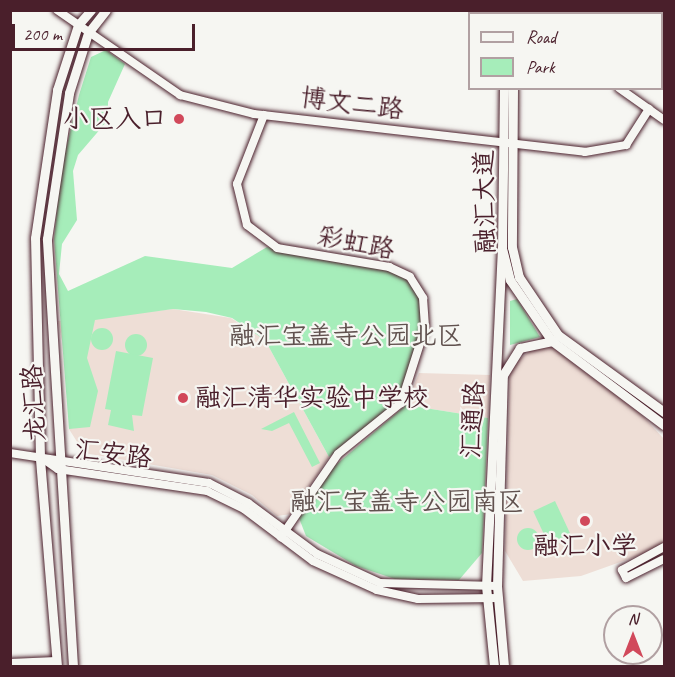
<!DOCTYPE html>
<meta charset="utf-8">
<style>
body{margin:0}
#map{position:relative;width:675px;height:677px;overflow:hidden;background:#f6f6f2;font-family:Caveat,"LXGW WenKai TC",sans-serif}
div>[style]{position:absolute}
.built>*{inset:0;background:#eeded6}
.green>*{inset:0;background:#a6edba;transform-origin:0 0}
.round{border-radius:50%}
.roads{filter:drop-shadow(0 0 2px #4a1f2b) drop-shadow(0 0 2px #4a1f2b)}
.minor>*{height:8px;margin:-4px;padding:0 4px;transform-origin:4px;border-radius:4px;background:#f6f6f2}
.major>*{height:9px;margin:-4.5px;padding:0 4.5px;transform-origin:4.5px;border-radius:4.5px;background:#f6f6f2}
.dots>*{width:16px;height:16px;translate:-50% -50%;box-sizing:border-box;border:3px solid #f6f6f2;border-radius:50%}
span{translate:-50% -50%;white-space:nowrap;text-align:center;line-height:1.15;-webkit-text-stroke:4.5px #f6f6f2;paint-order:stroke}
.street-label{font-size:26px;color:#4a1f2b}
.poi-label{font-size:26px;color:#4a1f2b}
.right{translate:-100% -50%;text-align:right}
.left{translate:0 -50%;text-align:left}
.park-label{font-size:26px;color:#61524f}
.frame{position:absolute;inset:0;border:12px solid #4a1f2b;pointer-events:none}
.legend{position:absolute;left:468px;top:12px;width:195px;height:78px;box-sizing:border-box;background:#f6f6f2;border:2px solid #b1a0a2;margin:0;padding:8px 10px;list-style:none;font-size:18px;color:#4a1f2b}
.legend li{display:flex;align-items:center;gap:12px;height:30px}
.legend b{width:30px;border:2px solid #b1a0a2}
.north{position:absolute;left:603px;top:605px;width:60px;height:60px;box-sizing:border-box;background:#f6f6f2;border:2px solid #b1a0a2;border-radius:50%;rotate:0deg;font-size:16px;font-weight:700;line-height:24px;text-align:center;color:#4a1f2b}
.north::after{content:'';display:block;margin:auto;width:21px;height:27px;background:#d1495b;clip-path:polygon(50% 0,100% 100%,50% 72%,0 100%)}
.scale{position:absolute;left:12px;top:24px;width:183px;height:27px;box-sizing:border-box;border:3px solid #4a1f2b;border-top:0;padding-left:8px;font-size:18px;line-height:21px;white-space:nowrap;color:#4a1f2b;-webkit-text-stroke:4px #f6f6f2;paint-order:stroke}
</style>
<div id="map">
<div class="built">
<i style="clip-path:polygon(173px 309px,231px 318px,265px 340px,329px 457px,291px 514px,277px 516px,252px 495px,212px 475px,84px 453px,69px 429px,67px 366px,58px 321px)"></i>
<i style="clip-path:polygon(535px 347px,552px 347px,638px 411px,664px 439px,664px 542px,657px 549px,581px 576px,523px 581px,505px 551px,510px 367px)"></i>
<i style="clip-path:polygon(419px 373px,490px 375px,488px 418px,406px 405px)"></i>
</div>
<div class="green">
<i style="clip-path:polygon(106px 50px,125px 64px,108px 102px,108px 120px,78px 155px,73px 171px,77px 220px,62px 244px,59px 274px,68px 291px,145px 256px,232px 268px,267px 247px,387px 269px,407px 279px,420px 299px,422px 327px,399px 401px,329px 457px,265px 340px,232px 318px,206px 312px,173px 309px,95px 320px,87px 358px,98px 391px,90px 427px,69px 429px,54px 239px,61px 169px,79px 95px,91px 57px)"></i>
<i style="clip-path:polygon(517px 299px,540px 337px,510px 345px,510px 301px)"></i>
<i class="round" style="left:91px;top:328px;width:22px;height:22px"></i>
<i class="round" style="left:125px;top:334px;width:22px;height:22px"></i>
<i style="clip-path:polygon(116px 351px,153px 358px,142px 416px,132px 415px,134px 431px,108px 425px,111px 410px,105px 409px)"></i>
<i style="clip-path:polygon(406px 405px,488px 418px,482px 553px,459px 580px,395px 579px,356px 566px,306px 536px,299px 518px,331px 469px)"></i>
<i style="clip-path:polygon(294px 412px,320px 463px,312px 467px,289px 423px,272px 431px,261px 429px)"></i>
<i style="left:555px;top:501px;width:40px;height:24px;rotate:65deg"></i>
<i class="round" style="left:517px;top:528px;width:22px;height:22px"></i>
</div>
<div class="roads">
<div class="minor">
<i style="left:57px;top:10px;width:150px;rotate:34.6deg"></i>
<i style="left:180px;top:95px;width:76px;rotate:14.4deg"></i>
<i style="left:254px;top:114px;width:333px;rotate:6.5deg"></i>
<i style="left:585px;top:152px;width:42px;rotate:-9.7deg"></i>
<i style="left:626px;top:145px;width:43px;rotate:-57.4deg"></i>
<i style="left:601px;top:14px;width:4px;rotate:-76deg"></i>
<i style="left:619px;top:88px;width:55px;rotate:35.4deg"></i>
<i style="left:264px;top:115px;width:74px;rotate:111.4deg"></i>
<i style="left:237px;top:184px;width:42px;rotate:76.3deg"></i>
<i style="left:247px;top:225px;width:38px;rotate:37deg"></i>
<i style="left:277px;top:248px;width:114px;rotate:9.6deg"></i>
<i style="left:389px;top:267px;width:23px;rotate:25deg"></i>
<i style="left:410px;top:277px;width:25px;rotate:58deg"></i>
<i style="left:423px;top:298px;width:30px;rotate:86deg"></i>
<i style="left:425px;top:328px;width:79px;rotate:107.7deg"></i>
<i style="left:401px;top:403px;width:81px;rotate:141deg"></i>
<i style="left:338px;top:454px;width:101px;rotate:124.5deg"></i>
<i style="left:10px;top:453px;width:201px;rotate:8.6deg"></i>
<i style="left:209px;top:483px;width:44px;rotate:27.1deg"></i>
<i style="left:248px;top:503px;width:86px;rotate:36.5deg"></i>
<i style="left:317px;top:554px;width:69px;rotate:24.7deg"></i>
<i style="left:380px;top:583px;width:117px;rotate:1.5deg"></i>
<i style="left:42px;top:458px;width:19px;rotate:35deg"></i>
<i style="left:58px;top:469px;width:151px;rotate:8.4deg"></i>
<i style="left:207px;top:491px;width:41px;rotate:25.9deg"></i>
<i style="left:244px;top:509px;width:86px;rotate:37deg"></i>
<i style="left:313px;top:561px;width:70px;rotate:24.4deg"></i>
<i style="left:377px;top:590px;width:42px;rotate:12.4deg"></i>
<i style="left:418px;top:599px;width:80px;rotate:-0.7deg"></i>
<i style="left:664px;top:547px;width:48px;rotate:151.3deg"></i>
<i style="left:622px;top:570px;width:9px;rotate:63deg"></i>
<i style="left:626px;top:578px;width:42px;rotate:-26.6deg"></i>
<i style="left:10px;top:663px;width:46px;rotate:-2.5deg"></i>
</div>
<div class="major">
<i style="left:497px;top:10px;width:4px;rotate:76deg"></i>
<i style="left:506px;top:10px;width:4px;rotate:76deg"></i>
<i style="left:504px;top:88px;width:160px;rotate:90.7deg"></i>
<i style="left:502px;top:248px;width:33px;rotate:76deg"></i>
<i style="left:510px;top:280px;width:74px;rotate:55.5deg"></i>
<i style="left:552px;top:341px;width:140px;rotate:36.9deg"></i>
<i style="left:513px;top:88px;width:159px;rotate:90.4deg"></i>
<i style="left:512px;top:247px;width:31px;rotate:77deg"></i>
<i style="left:519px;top:277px;width:70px;rotate:56.1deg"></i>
<i style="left:558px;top:335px;width:131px;rotate:36deg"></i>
<i style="left:57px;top:666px;width:210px;rotate:-94.7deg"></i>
<i style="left:40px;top:457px;width:219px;rotate:-91.3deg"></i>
<i style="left:35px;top:238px;width:150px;rotate:-81.5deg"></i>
<i style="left:57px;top:90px;width:68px;rotate:-72.1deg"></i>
<i style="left:78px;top:25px;width:20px;rotate:-49deg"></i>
<i style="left:73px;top:666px;width:428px;rotate:-93.5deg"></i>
<i style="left:47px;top:239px;width:148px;rotate:-81.4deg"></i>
<i style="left:69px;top:93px;width:63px;rotate:-72.4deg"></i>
<i style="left:88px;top:33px;width:29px;rotate:-52deg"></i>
<i style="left:494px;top:666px;width:80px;rotate:-95.7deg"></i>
<i style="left:486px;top:586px;width:338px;rotate:-87.3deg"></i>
<i style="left:504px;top:666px;width:80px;rotate:-95deg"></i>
<i style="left:497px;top:586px;width:211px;rotate:-88.4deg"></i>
<i style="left:503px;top:375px;width:32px;rotate:-58deg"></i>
<i style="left:520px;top:348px;width:33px;rotate:-12deg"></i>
</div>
</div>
<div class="dots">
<i style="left:179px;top:119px;background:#d1495b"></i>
<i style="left:183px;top:398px;background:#d1495b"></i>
<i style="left:585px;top:521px;background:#d1495b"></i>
</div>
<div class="street-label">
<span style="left:352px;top:104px;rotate:7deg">博文二路</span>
<span style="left:485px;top:202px;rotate:-91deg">融汇大道</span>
<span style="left:356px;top:243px;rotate:11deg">彩虹路</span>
<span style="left:34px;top:403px;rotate:-93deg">龙汇路</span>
<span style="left:473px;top:420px;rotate:-87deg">汇通路</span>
<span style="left:113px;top:454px;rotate:7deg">汇安路</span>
</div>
<div class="poi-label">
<span class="right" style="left:167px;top:119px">小区入口</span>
<span class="left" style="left:195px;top:398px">融汇清华实验中学校</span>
<span style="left:585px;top:546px">融汇小学</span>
</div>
<div class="park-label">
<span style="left:346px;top:336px">融汇宝盖寺公园北区</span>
<span style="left:407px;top:502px">融汇宝盖寺公园南区</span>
</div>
<div class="frame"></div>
<ul class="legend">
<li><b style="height:8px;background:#f6f6f2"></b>Road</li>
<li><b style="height:16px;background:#a6edba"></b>Park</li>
</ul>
<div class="north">N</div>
<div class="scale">200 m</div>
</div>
